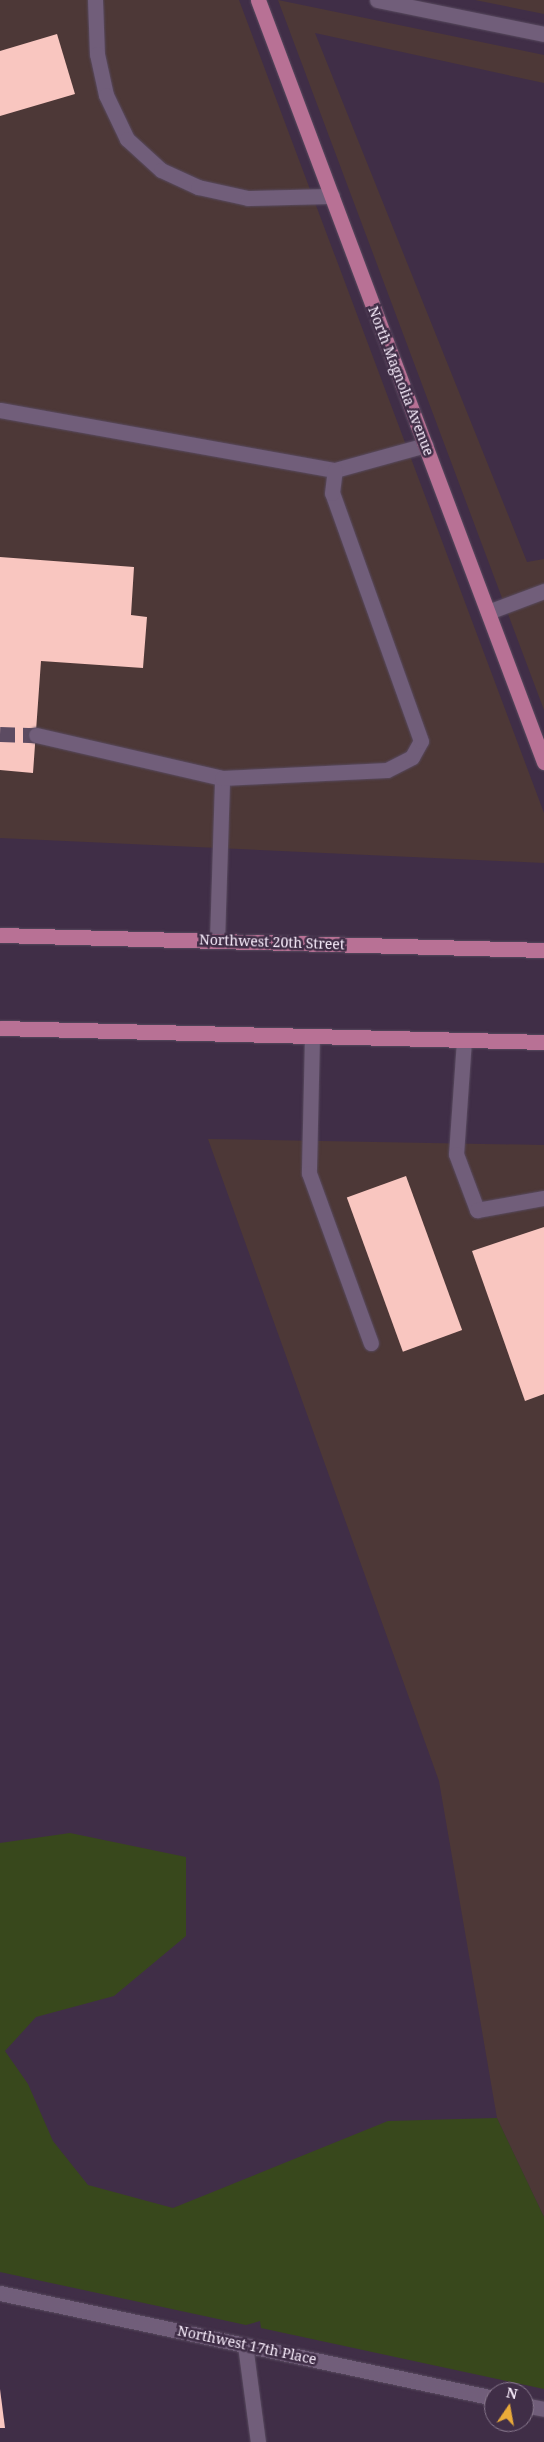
<!DOCTYPE html>
<style>
body{margin:0}
#map{position:relative;width:544px;height:2442px;overflow:hidden;background:#402e47;font-family:"Noto Serif",serif}
div>[style]{position:absolute}
.commercial>*{inset:0;background:#4d3837}
.green>*{inset:0;background:#38481c}
.building>*{inset:0;background:#f9c6c0;transform-origin:0 0}
.minor-tunnel>*{height:15px;margin-top:-7.5px;transform-origin:0;background:repeating-linear-gradient(90deg,#5c4b62 0 15px,transparent 0 23px)}
.roads{filter:drop-shadow(0 0 1px #584a5f) drop-shadow(0 0 1px #584a5f)}
.minor>*{height:15px;margin:-7.5px;padding:0 7.5px;transform-origin:7.5px;border-radius:7.5px;background:#715e7a}
.major>*{height:15px;margin:-7.5px;padding:0 7.5px;transform-origin:7.5px;border-radius:7.5px;background:#b87195}
span{translate:-50% -50%;white-space:nowrap;text-align:center;line-height:1.15;-webkit-text-stroke:5px #402e47;paint-order:stroke}
.street-label{font-size:14px;color:#f8edfc}
.north{position:absolute;left:484px;top:2382px;width:50px;height:50px;box-sizing:border-box;background:#402e47;border:1px solid #8a7a8f;border-radius:50%;rotate:12deg;font-size:14px;font-weight:700;line-height:20px;text-align:center;color:#f8edfc}
.north::after{content:'';display:block;margin:auto;width:18px;height:22px;background:#eaaa39;clip-path:polygon(50% 0,100% 100%,50% 72%,0 100%)}
</style>
<div id="map">
<div class="commercial">
<i style="clip-path:polygon(0 0,239px 0,544px 813px,544px 863px,0 838px)"></i>
<i style="clip-path:polygon(278px 0,544px 55px,544px 83px,315px 33px,527px 562px,544px 559px,544px 710px)"></i>
<i style="clip-path:polygon(475px 0,544px 0,544px 14px)"></i>
<i style="clip-path:polygon(208px 1139px,544px 1145px,544px 2217px,497px 2118px,439px 1781px)"></i>
</div>
<div class="green">
<i style="clip-path:polygon(70px 1833px,186px 1857px,186px 1936px,114px 1996px,36px 2017px,5px 2051px,28px 2084px,53px 2141px,88px 2185px,173px 2208px,388px 2121px,497px 2118px,544px 2217px,544px 2389px,261px 2328px,260px 2321px,246px 2325px,0 2272px,0 1843px)"></i>
</div>
<div class="building">
<i style="clip-path:polygon(57px 34px,75px 94px,0 116px,0 51px)"></i>
<i style="clip-path:polygon(0 557px,134px 567px,131px 615px,147px 617px,143px 668px,41px 661px,33px 773px,0 770px)"></i>
<i style="left:406px;top:1176px;width:164px;height:63px;rotate:70deg"></i>
<i style="clip-path:polygon(544px 1227px,544px 1394px,525px 1401px,472px 1251px)"></i>
<i style="clip-path:polygon(0 2389px,5px 2428px,0 2428px)"></i>
</div>
<div class="minor-tunnel">
<i style="left:0;top:734px;width:36px;rotate:2deg"></i>
</div>
<div class="roads">
<div class="minor">
<i style="left:95px;top:0;width:54px;rotate:87.9deg"></i>
<i style="left:97px;top:54px;width:42px;rotate:77.6deg"></i>
<i style="left:106px;top:95px;width:49px;rotate:64.5deg"></i>
<i style="left:127px;top:139px;width:46px;rotate:42.4deg"></i>
<i style="left:161px;top:170px;width:41px;rotate:24.7deg"></i>
<i style="left:198px;top:187px;width:51px;rotate:12.4deg"></i>
<i style="left:248px;top:198px;width:84px;rotate:-1.4deg"></i>
<i style="left:377px;top:0;width:170px;rotate:11.5deg"></i>
<i style="left:0;top:410px;width:340px;rotate:10.2deg"></i>
<i style="left:335px;top:470px;width:94px;rotate:-15.4deg"></i>
<i style="left:488px;top:612px;width:60px;rotate:-20.6deg"></i>
<i style="left:36px;top:735px;width:191px;rotate:13deg"></i>
<i style="left:217px;top:941px;width:163px;rotate:-88.2deg"></i>
<i style="left:222px;top:778px;width:165px;rotate:-2.8deg"></i>
<i style="left:387px;top:770px;width:28px;rotate:-27deg"></i>
<i style="left:412px;top:757px;width:18px;rotate:-61deg"></i>
<i style="left:421px;top:741px;width:263px;rotate:-109.7deg"></i>
<i style="left:332px;top:493px;width:23px;rotate:-83deg"></i>
<i style="left:312px;top:1036px;width:137px;rotate:91.3deg"></i>
<i style="left:309px;top:1173px;width:181px;rotate:70deg"></i>
<i style="left:464px;top:1040px;width:114px;rotate:94deg"></i>
<i style="left:456px;top:1154px;width:60px;rotate:69.4deg"></i>
<i style="left:477px;top:1210px;width:68px;rotate:-10.2deg"></i>
<i style="left:0;top:2293px;width:505px;rotate:12deg"></i>
<i style="left:245px;top:2345px;width:98px;rotate:82.4deg"></i>
<i style="left:524px;top:2405px;width:20px;rotate:11deg"></i>
</div>
<div class="major">
<i style="left:258px;top:0;width:814px;rotate:69.43deg"></i>
<i style="left:0;top:935px;width:544px;rotate:1.58deg"></i>
<i style="left:0;top:1028px;width:544px;rotate:1.47deg"></i>
</div>
</div>
<div class="street-label">
<span style="left:401px;top:381px;rotate:69deg">North Magnolia Avenue</span>
<span style="left:272px;top:942px;rotate:2deg">Northwest 20th Street</span>
<span style="left:247px;top:2345px;rotate:12deg">Northwest 17th Place</span>
</div>
<div class="north">N</div>
</div>
